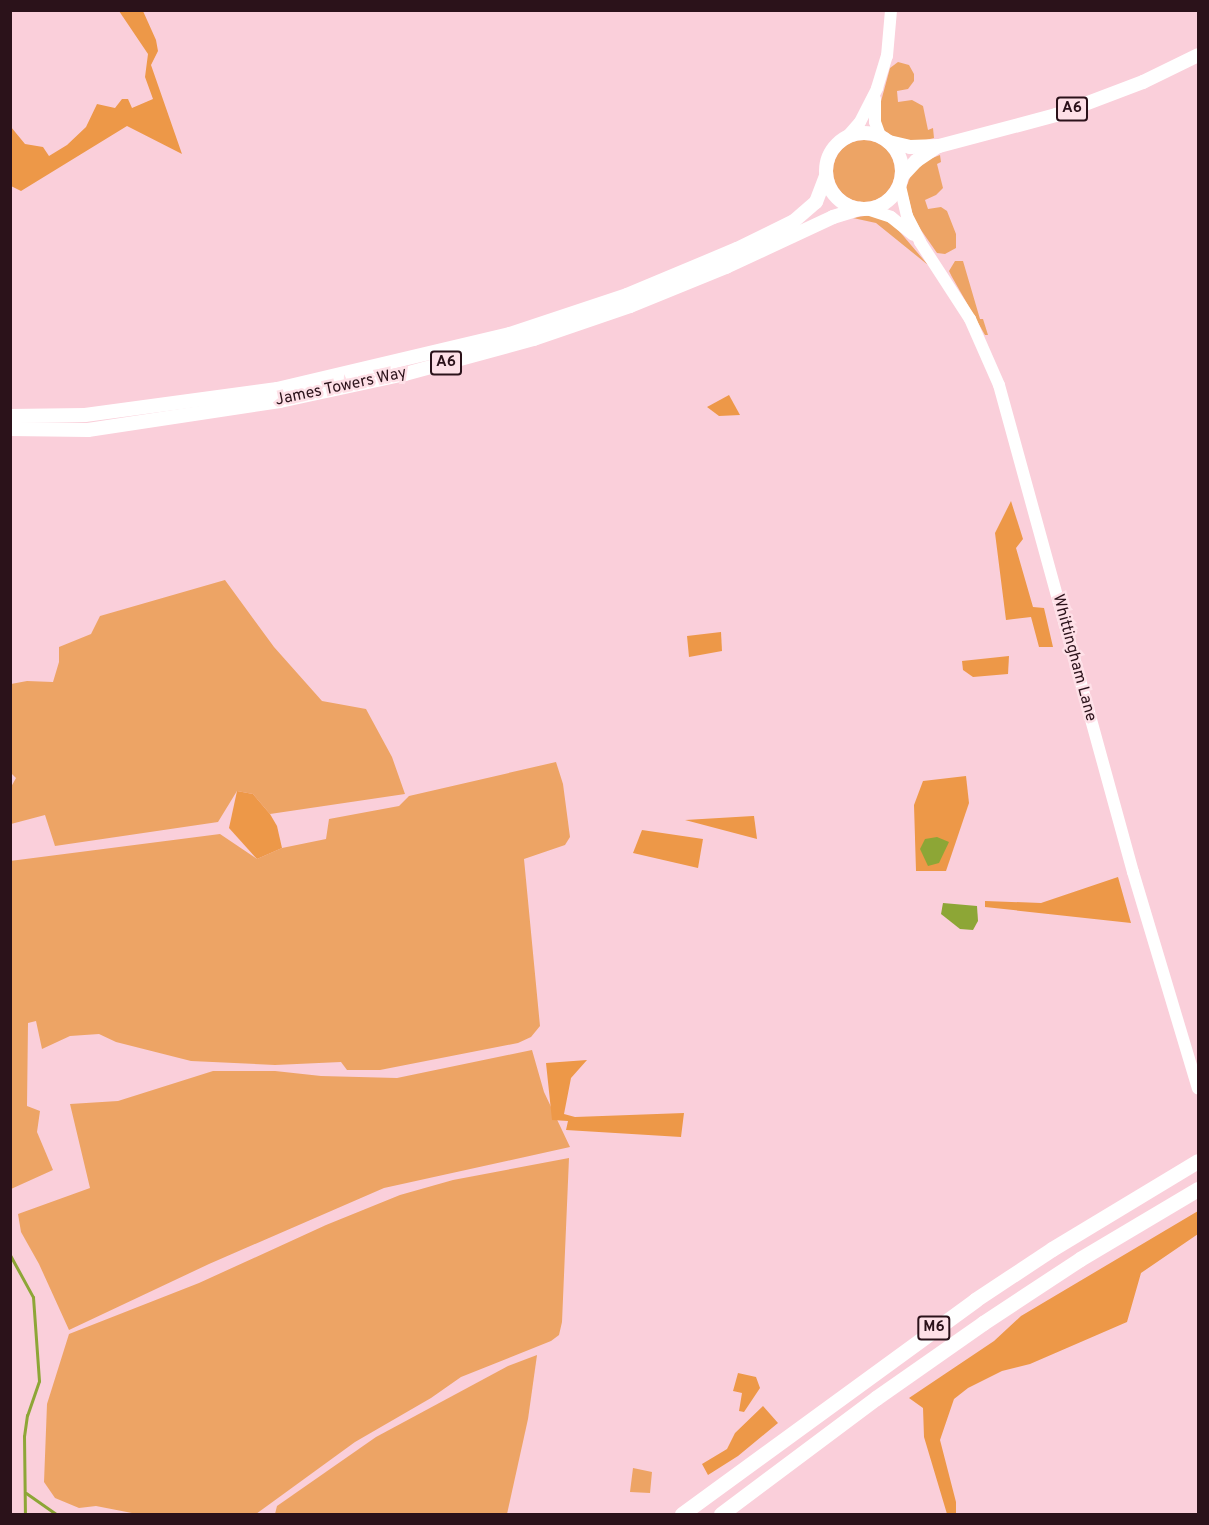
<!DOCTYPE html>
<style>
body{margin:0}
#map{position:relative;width:1209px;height:1525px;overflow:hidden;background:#facfda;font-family:Overpass,sans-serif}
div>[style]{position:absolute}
.green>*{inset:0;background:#eda465}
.round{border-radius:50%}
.forest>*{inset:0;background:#ed9848}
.water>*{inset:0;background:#8da636}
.stream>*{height:3px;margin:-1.5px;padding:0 1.5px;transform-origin:1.5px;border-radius:1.5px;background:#8da636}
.secondary>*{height:12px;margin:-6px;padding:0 6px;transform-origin:6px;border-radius:6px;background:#fff}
.primary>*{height:14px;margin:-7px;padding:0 7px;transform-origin:7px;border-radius:7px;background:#fff}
.primary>.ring{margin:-7px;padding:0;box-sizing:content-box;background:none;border:14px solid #fff;border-radius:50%}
.highway>*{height:15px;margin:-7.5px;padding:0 7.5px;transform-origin:7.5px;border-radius:7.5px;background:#fff}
span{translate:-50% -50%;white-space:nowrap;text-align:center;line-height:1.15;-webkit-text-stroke:5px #fee0e7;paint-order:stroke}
.shield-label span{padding:2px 4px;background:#fee0e7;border:2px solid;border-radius:4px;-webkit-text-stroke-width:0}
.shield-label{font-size:15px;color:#2b121a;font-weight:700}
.street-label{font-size:16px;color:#2b121a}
.frame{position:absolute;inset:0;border:12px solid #2b121a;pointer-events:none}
</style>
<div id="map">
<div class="green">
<i style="clip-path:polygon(898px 62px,909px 65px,914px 74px,914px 81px,908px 89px,897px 91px,898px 102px,912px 100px,923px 106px,928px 130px,933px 128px,934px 138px,918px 142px,894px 137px,882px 129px,878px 116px,880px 105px,890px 68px)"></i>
<i class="round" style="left:833px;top:140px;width:62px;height:62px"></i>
<i style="clip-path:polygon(940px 155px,941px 162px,937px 164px,943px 188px,936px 195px,925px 200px,928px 209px,941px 207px,947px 211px,956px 234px,956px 248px,945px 254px,937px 253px,921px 230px,913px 216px,906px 188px,912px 172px,925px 161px)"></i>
<i style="clip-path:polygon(870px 215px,882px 218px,894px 225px,928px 265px,876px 223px,853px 218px)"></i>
<i style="clip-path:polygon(955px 261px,963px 261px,980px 319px,983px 319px,988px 335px,985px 335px,952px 277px,949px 271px)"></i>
<i style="clip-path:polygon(225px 580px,274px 647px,322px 701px,366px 709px,392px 757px,405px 794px,270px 814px,253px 794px,237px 791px,218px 822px,55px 846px,45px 815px,11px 824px,11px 787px,16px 778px,11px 773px,11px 684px,27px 681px,53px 682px,59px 662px,59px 647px,91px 634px,100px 616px)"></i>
<i style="clip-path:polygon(556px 762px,563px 784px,570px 837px,565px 845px,524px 859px,540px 1026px,531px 1037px,518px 1043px,380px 1070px,347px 1070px,341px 1062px,275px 1065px,191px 1061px,116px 1042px,99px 1034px,70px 1036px,42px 1049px,36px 1021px,28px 1023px,27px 1106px,40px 1111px,37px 1132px,53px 1170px,11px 1189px,10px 861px,220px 834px,257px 859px,282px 848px,326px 839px,329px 819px,399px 806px,409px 796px)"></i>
<i style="clip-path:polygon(532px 1050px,544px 1092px,570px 1147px,384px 1188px,209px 1264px,69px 1330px,39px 1264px,21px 1232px,18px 1214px,90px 1188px,70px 1104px,118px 1101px,213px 1071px,275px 1071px,321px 1076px,397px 1078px)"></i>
<i style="clip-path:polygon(569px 1158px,562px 1322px,559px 1335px,551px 1341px,461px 1377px,431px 1398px,355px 1442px,256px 1514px,137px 1514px,96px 1506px,79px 1508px,55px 1498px,44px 1482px,47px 1404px,69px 1334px,199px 1283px,326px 1225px,400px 1195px,453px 1180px)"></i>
<i style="clip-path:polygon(537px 1355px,528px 1419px,507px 1514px,275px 1514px,277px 1506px,376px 1437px,508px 1366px)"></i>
<i style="clip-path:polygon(633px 1468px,652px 1472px,650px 1493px,630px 1492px)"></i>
</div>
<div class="forest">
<i style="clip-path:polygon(119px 11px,143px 11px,156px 40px,158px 51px,151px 65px,182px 154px,127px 126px,21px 191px,11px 186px,11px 127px,25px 144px,43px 147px,49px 156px,67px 145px,86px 127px,97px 104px,115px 108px,122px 99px,128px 99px,132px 108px,153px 99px,145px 77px,148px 54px)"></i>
<i style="clip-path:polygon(729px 395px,740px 415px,719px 416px,707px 407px)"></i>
<i style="clip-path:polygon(1011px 501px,1023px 539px,1016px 548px,1033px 607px,1044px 608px,1053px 647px,1039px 647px,1031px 617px,1006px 620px,995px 533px)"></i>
<i style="clip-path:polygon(721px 632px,722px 651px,689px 657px,687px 636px)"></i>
<i style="clip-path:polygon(1009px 656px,1008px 674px,973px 677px,963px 670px,962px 661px)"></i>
<i style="clip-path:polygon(966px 776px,969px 803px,946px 871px,916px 871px,914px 805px,923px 781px)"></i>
<i style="clip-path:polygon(237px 791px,253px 794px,270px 814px,277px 826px,282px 848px,257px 859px,229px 828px)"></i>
<i style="clip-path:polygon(754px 816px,757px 839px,685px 820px,753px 816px)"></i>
<i style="clip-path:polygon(642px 830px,703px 839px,698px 868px,633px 853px)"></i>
<i style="clip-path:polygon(1118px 877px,1131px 923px,985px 907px,985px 901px,1041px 903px)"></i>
<i style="clip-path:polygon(587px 1060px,571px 1078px,564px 1114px,575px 1117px,684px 1113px,681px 1137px,566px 1130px,568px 1121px,552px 1120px,546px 1063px)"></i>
<i style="clip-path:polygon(1198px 1211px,1198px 1234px,1141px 1273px,1127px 1322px,1030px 1364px,1002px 1371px,968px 1388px,954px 1399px,940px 1440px,956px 1502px,956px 1514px,947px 1514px,924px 1437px,923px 1408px,909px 1398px,994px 1341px,1021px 1316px)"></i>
<i style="clip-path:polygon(738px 1373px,756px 1377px,760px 1388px,744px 1412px,739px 1411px,742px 1393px,733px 1391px)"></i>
<i style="clip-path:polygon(763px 1406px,778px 1423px,738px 1456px,708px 1475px,702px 1464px,727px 1449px,735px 1433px)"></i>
</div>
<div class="water">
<i style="clip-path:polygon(937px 837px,949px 842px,939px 863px,928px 866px,920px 849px,925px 839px)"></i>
<i style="clip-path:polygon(943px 903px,977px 906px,978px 921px,973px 930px,960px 929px,941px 914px)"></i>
</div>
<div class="stream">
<i style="left:10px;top:1255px;width:48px;rotate:61.3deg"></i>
<i style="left:33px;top:1297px;width:84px;rotate:85.9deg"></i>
<i style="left:39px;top:1381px;width:36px;rotate:109deg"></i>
<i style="left:27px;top:1415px;width:21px;rotate:98deg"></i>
<i style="left:24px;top:1436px;width:78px;rotate:89.3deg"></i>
<i style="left:26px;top:1493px;width:37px;rotate:35deg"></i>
</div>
<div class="secondary">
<i style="left:875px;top:99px;width:23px;rotate:90deg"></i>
<i style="left:875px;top:122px;width:15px;rotate:70deg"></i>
<i style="left:846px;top:138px;width:21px;rotate:-49deg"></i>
<i style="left:860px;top:122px;width:38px;rotate:-63deg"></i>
<i style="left:877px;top:88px;width:34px;rotate:-73deg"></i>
<i style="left:887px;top:56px;width:46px;rotate:-85deg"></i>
<i style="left:900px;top:186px;width:31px;rotate:77deg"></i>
<i style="left:907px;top:216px;width:29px;rotate:63deg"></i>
<i style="left:920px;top:242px;width:92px;rotate:57deg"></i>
<i style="left:970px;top:319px;width:72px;rotate:66.3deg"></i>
<i style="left:999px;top:385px;width:505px;rotate:74.62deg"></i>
<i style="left:1133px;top:872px;width:226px;rotate:73.3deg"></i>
<i style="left:867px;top:209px;width:25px;rotate:18deg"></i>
<i style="left:891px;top:217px;width:28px;rotate:39deg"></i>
</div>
<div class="primary">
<i class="ring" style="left:826px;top:133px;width:62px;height:62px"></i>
<i style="left:889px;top:142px;width:22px;rotate:13deg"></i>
<i style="left:910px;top:147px;width:29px;rotate:-2deg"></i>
<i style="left:939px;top:146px;width:121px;rotate:-14.8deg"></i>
<i style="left:1056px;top:115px;width:93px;rotate:-20.8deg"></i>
<i style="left:1143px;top:82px;width:61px;rotate:-26.1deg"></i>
<i style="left:902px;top:176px;width:21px;rotate:-47deg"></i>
<i style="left:916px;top:161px;width:25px;rotate:-34deg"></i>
<i style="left:10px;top:416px;width:75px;rotate:-0.8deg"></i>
<i style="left:85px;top:415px;width:194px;rotate:-7.7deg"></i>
<i style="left:277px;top:389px;width:239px;rotate:-13.3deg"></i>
<i style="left:510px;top:334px;width:123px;rotate:-18.4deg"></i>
<i style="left:627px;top:295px;width:119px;rotate:-22.7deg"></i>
<i style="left:737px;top:249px;width:64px;rotate:-26.2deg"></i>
<i style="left:794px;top:221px;width:29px;rotate:-41deg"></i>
<i style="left:816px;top:202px;width:28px;rotate:-69deg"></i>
<i style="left:10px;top:429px;width:78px;rotate:0.7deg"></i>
<i style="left:88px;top:430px;width:194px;rotate:-8.6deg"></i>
<i style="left:280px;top:401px;width:128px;rotate:-12.2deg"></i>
<i style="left:405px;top:374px;width:134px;rotate:-15.2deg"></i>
<i style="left:534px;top:339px;width:102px;rotate:-19deg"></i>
<i style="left:630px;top:306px;width:104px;rotate:-22.1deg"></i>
<i style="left:726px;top:267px;width:118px;rotate:-25deg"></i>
<i style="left:833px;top:217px;width:28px;rotate:-17deg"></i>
</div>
<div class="highway">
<i style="left:682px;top:1514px;width:363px;rotate:-36.1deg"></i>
<i style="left:975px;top:1300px;width:92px;rotate:-33.5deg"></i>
<i style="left:1052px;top:1249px;width:170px;rotate:-31.1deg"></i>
<i style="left:721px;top:1514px;width:194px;rotate:-36.8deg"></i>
<i style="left:876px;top:1398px;width:131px;rotate:-35deg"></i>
<i style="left:983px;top:1323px;width:116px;rotate:-33.4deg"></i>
<i style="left:1080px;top:1259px;width:137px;rotate:-30.7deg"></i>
</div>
<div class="shield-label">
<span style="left:1072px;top:109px">A6</span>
<span style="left:446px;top:363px">A6</span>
<span style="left:934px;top:1328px">M6</span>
</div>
<div class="street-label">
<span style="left:341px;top:387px;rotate:-12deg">James Towers Way</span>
<span style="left:1074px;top:658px;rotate:75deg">Whittingham Lane</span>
</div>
<div class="frame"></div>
</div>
